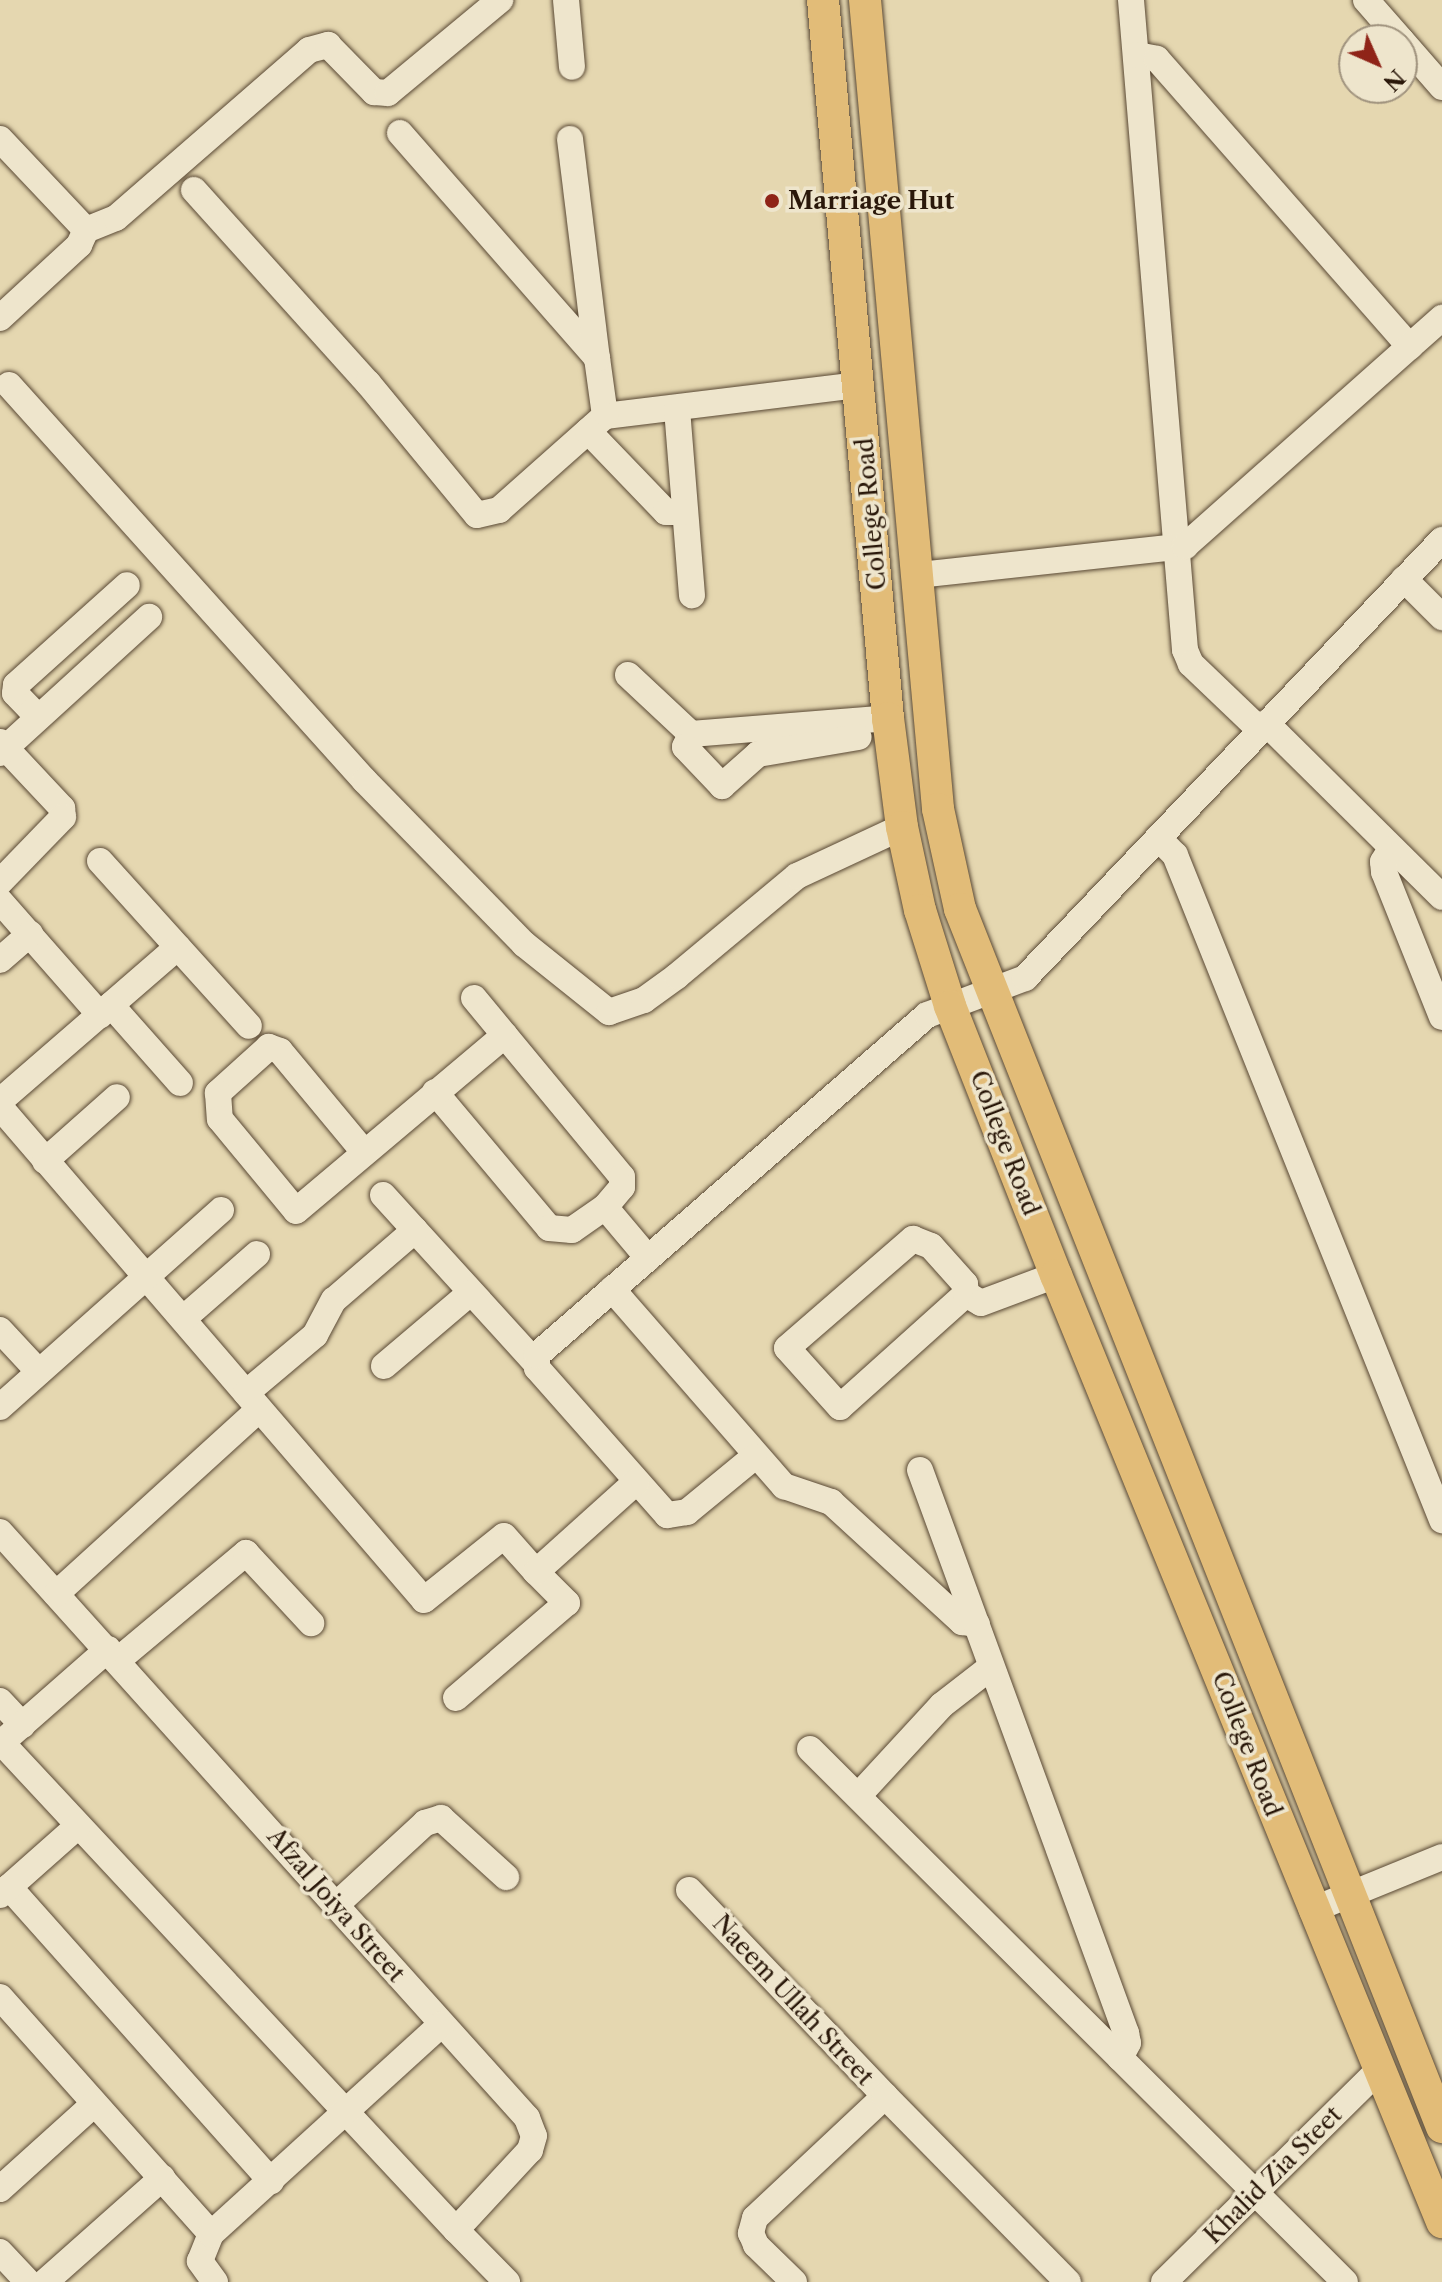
<!DOCTYPE html>
<style>
body{margin:0}
#map{position:relative;width:1442px;height:2282px;overflow:hidden;background:#e5d7b0;font-family:"Libre Caslon Text",serif}
div>[style]{position:absolute}
.roads{filter:drop-shadow(0 0 2px #594834) drop-shadow(0 0 2px #594834)}
.minor>*{height:26px;margin:-13px;padding:0 13px;transform-origin:13px;border-radius:13px;background:#eee5cc}
.major>*{height:32px;margin:-16px;padding:0 16px;transform-origin:16px;border-radius:16px;background:#e2bc78}
.dots>*{width:22px;height:22px;translate:-50% -50%;box-sizing:border-box;border:4px solid #eee5cc;border-radius:50%}
span{translate:-50% -50%;white-space:nowrap;text-align:center;line-height:1.15;-webkit-text-stroke:7px #eee5cc;paint-order:stroke}
.poi-label{font-size:24px;color:#2a180a;font-weight:700}
.left{translate:0 -50%;text-align:left}
.street-label{font-size:24px;color:#2a180a}
.north{position:absolute;left:1338px;top:24px;width:80px;height:80px;box-sizing:border-box;background:#eee5cc;border:2px solid #a0937e;border-radius:50%;rotate:135deg;font-size:22px;font-weight:700;line-height:32px;text-align:center;color:#2a180a}
.north::after{content:'';display:block;margin:auto;width:28px;height:36px;background:#8f2418;clip-path:polygon(50% 0,100% 100%,50% 72%,0 100%)}
</style>
<div id="map">
<div class="roads">
<div class="minor">
<i style="left:566px;top:0;width:67px;rotate:84.9deg"></i>
<i style="left:1131px;top:0;width:652px;rotate:85.25deg"></i>
<i style="left:1185px;top:650px;width:15px;rotate:67deg"></i>
<i style="left:1191px;top:664px;width:95px;rotate:43.7deg"></i>
<i style="left:1366px;top:0;width:53px;rotate:48.8deg"></i>
<i style="left:1402px;top:41px;width:61px;rotate:49deg"></i>
<i style="left:1137px;top:55px;width:20px;rotate:11deg"></i>
<i style="left:1157px;top:59px;width:383px;rotate:48.7deg"></i>
<i style="left:400px;top:133px;width:299px;rotate:48.8deg"></i>
<i style="left:597px;top:358px;width:59px;rotate:82.1deg"></i>
<i style="left:605px;top:416px;width:256px;rotate:-7deg"></i>
<i style="left:0;top:139px;width:125px;rotate:46.6deg"></i>
<i style="left:86px;top:230px;width:32px;rotate:-22deg"></i>
<i style="left:116px;top:218px;width:256px;rotate:-41deg"></i>
<i style="left:309px;top:50px;width:20px;rotate:-15deg"></i>
<i style="left:328px;top:45px;width:66px;rotate:45.6deg"></i>
<i style="left:374px;top:92px;width:14px;rotate:4deg"></i>
<i style="left:388px;top:93px;width:146px;rotate:-39.7deg"></i>
<i style="left:570px;top:139px;width:221px;rotate:83deg"></i>
<i style="left:194px;top:190px;width:260px;rotate:48deg"></i>
<i style="left:368px;top:383px;width:171px;rotate:50.5deg"></i>
<i style="left:477px;top:515px;width:23px;rotate:-13deg"></i>
<i style="left:499px;top:510px;width:142px;rotate:-41.6deg"></i>
<i style="left:0;top:318px;width:108px;rotate:-42.7deg"></i>
<i style="left:79px;top:245px;width:17px;rotate:-65deg"></i>
<i style="left:9px;top:385px;width:532px;rotate:48.04deg"></i>
<i style="left:365px;top:781px;width:228px;rotate:45.7deg"></i>
<i style="left:524px;top:944px;width:109px;rotate:38.7deg"></i>
<i style="left:609px;top:1012px;width:37px;rotate:-19deg"></i>
<i style="left:644px;top:1000px;width:41px;rotate:-36deg"></i>
<i style="left:677px;top:976px;width:156px;rotate:-39.8deg"></i>
<i style="left:797px;top:876px;width:116px;rotate:-25deg"></i>
<i style="left:677px;top:409px;width:187px;rotate:85.4deg"></i>
<i style="left:588px;top:431px;width:112px;rotate:46.1deg"></i>
<i style="left:666px;top:512px;width:18px"></i>
<i style="left:919px;top:575px;width:268px;rotate:-6.2deg"></i>
<i style="left:1185px;top:546px;width:344px;rotate:-41.6deg"></i>
<i style="left:1404px;top:579px;width:54px;rotate:45deg"></i>
<i style="left:628px;top:675px;width:86px;rotate:43.1deg"></i>
<i style="left:691px;top:734px;width:198px;rotate:-4.6deg"></i>
<i style="left:38px;top:717px;width:33px;rotate:-134deg"></i>
<i style="left:15px;top:693px;width:8px;rotate:-83deg"></i>
<i style="left:16px;top:685px;width:149px;rotate:-42deg"></i>
<i style="left:1266px;top:723px;width:247px;rotate:44.7deg"></i>
<i style="left:691px;top:734px;width:14px;rotate:115deg"></i>
<i style="left:685px;top:747px;width:54px;rotate:46.5deg"></i>
<i style="left:722px;top:786px;width:48px;rotate:-41.6deg"></i>
<i style="left:758px;top:754px;width:102px;rotate:-9.6deg"></i>
<i style="left:0;top:742px;width:91px;rotate:46.8deg"></i>
<i style="left:62px;top:808px;width:9px;rotate:84deg"></i>
<i style="left:63px;top:817px;width:91px;rotate:134.1deg"></i>
<i style="left:0;top:753px;width:202px;rotate:-42.4deg"></i>
<i style="left:1158px;top:838px;width:24px;rotate:45deg"></i>
<i style="left:1175px;top:855px;width:717px;rotate:68.12deg"></i>
<i style="left:1391px;top:849px;width:15px;rotate:122deg"></i>
<i style="left:1383px;top:862px;width:10px;rotate:84deg"></i>
<i style="left:1384px;top:872px;width:156px;rotate:68.2deg"></i>
<i style="left:100px;top:861px;width:222px;rotate:47.9deg"></i>
<i style="left:0;top:901px;width:152px;rotate:48.7deg"></i>
<i style="left:0;top:960px;width:40px;rotate:-41deg"></i>
<i style="left:474px;top:998px;width:232px;rotate:50.4deg"></i>
<i style="left:622px;top:1177px;width:10px;rotate:90deg"></i>
<i style="left:622px;top:1187px;width:26px;rotate:130deg"></i>
<i style="left:111px;top:1005px;width:104px;rotate:48.5deg"></i>
<i style="left:435px;top:1092px;width:177px;rotate:50deg"></i>
<i style="left:549px;top:1228px;width:23px;rotate:5deg"></i>
<i style="left:572px;top:1230px;width:40px;rotate:-34.9deg"></i>
<i style="left:605px;top:1207px;width:67px;rotate:49.9deg"></i>
<i style="left:0;top:1101px;width:235px;rotate:-40.9deg"></i>
<i style="left:0;top:1107px;width:650px;rotate:49.3deg"></i>
<i style="left:424px;top:1600px;width:102px;rotate:-38.7deg"></i>
<i style="left:504px;top:1536px;width:48px;rotate:48.4deg"></i>
<i style="left:364px;top:1152px;width:131px;rotate:-129.7deg"></i>
<i style="left:280px;top:1051px;width:12px;rotate:-160deg"></i>
<i style="left:269px;top:1047px;width:69px;rotate:138deg"></i>
<i style="left:218px;top:1093px;width:26px;rotate:86deg"></i>
<i style="left:220px;top:1119px;width:119px;rotate:50.4deg"></i>
<i style="left:296px;top:1211px;width:273px;rotate:-40.1deg"></i>
<i style="left:45px;top:1161px;width:96px;rotate:-41.6deg"></i>
<i style="left:383px;top:1195px;width:224px;rotate:47.7deg"></i>
<i style="left:612px;top:1289px;width:262px;rotate:48.9deg"></i>
<i style="left:784px;top:1486px;width:50px;rotate:18.8deg"></i>
<i style="left:831px;top:1502px;width:178px;rotate:42.5deg"></i>
<i style="left:962px;top:1622px;width:15px;rotate:8deg"></i>
<i style="left:966px;top:1294px;width:169px;rotate:138.1deg"></i>
<i style="left:840px;top:1407px;width:79px;rotate:-131.9deg"></i>
<i style="left:787px;top:1348px;width:167px;rotate:-40.9deg"></i>
<i style="left:913px;top:1239px;width:19px;rotate:21deg"></i>
<i style="left:931px;top:1246px;width:51px;rotate:48.2deg"></i>
<i style="left:965px;top:1284px;width:10px;rotate:84deg"></i>
<i style="left:966px;top:1294px;width:17px;rotate:31deg"></i>
<i style="left:981px;top:1303px;width:80px;rotate:-20.5deg"></i>
<i style="left:184px;top:1318px;width:97px;rotate:-41.2deg"></i>
<i style="left:0;top:1330px;width:57px;rotate:47.1deg"></i>
<i style="left:384px;top:1366px;width:113px;rotate:-40.3deg"></i>
<i style="left:246px;top:1393px;width:90px;rotate:-40deg"></i>
<i style="left:315px;top:1335px;width:40px;rotate:-62deg"></i>
<i style="left:334px;top:1300px;width:107px;rotate:-40.8deg"></i>
<i style="left:0;top:1407px;width:296px;rotate:-41.7deg"></i>
<i style="left:754px;top:1457px;width:87px;rotate:140.6deg"></i>
<i style="left:687px;top:1512px;width:20px;rotate:171deg"></i>
<i style="left:667px;top:1515px;width:196px;rotate:-131.5deg"></i>
<i style="left:537px;top:1368px;width:13px;rotate:-90deg"></i>
<i style="left:537px;top:1355px;width:517px;rotate:-41.08deg"></i>
<i style="left:927px;top:1015px;width:105px;rotate:-20.7deg"></i>
<i style="left:1025px;top:978px;width:605px;rotate:-46.41deg"></i>
<i style="left:920px;top:1470px;width:600px;rotate:69.9deg"></i>
<i style="left:1126px;top:2033px;width:10px;rotate:79deg"></i>
<i style="left:1128px;top:2043px;width:17px;rotate:118deg"></i>
<i style="left:0;top:1532px;width:788px;rotate:48.03deg"></i>
<i style="left:527px;top:2118px;width:19px;rotate:69deg"></i>
<i style="left:534px;top:2136px;width:15px;rotate:106deg"></i>
<i style="left:530px;top:2150px;width:109px;rotate:132.8deg"></i>
<i style="left:456px;top:2230px;width:73px;rotate:45.6deg"></i>
<i style="left:56px;top:1594px;width:273px;rotate:-42.3deg"></i>
<i style="left:118px;top:1660px;width:167px;rotate:-39.9deg"></i>
<i style="left:246px;top:1553px;width:96px;rotate:47.1deg"></i>
<i style="left:456px;top:1698px;width:146px;rotate:-40.6deg"></i>
<i style="left:567px;top:1603px;width:44px;rotate:-135deg"></i>
<i style="left:536px;top:1572px;width:135px;rotate:-42deg"></i>
<i style="left:0;top:1701px;width:33px;rotate:47deg"></i>
<i style="left:2px;top:1743px;width:666px;rotate:47.01deg"></i>
<i style="left:0;top:1744px;width:144px;rotate:-41.3deg"></i>
<i style="left:810px;top:1749px;width:755px;rotate:44.89deg"></i>
<i style="left:858px;top:1796px;width:124px;rotate:-47.3deg"></i>
<i style="left:942px;top:1705px;width:62px;rotate:-37.8deg"></i>
<i style="left:9px;top:1887px;width:394px;rotate:48.3deg"></i>
<i style="left:689px;top:1890px;width:284px;rotate:46.4deg"></i>
<i style="left:885px;top:2096px;width:178px;rotate:136.8deg"></i>
<i style="left:755px;top:2218px;width:16px;rotate:105deg"></i>
<i style="left:751px;top:2233px;width:13px;rotate:67deg"></i>
<i style="left:756px;top:2245px;width:53px;rotate:44.2deg"></i>
<i style="left:0;top:1895px;width:104px;rotate:-41.5deg"></i>
<i style="left:337px;top:1904px;width:120px;rotate:-42.6deg"></i>
<i style="left:425px;top:1823px;width:17px;rotate:-17deg"></i>
<i style="left:441px;top:1818px;width:88px;rotate:42.2deg"></i>
<i style="left:1312px;top:1910px;width:140px;rotate:-22.2deg"></i>
<i style="left:0;top:1997px;width:317px;rotate:48.3deg"></i>
<i style="left:885px;top:2096px;width:261px;rotate:45.5deg"></i>
<i style="left:0;top:2189px;width:127px;rotate:-42.1deg"></i>
<i style="left:0;top:2252px;width:41px;rotate:47deg"></i>
<i style="left:45px;top:2282px;width:157px;rotate:-41.6deg"></i>
<i style="left:215px;top:2282px;width:26px;rotate:-126deg"></i>
<i style="left:200px;top:2261px;width:29px;rotate:-68deg"></i>
<i style="left:211px;top:2234px;width:311px;rotate:-42.3deg"></i>
<i style="left:1164px;top:2282px;width:305px;rotate:-44.6deg"></i>
</div>
<div class="major">
<i style="left:823px;top:0;width:721px;rotate:84.83deg"></i>
<i style="left:888px;top:718px;width:110px;rotate:82.7deg"></i>
<i style="left:902px;top:827px;width:85px;rotate:77.8deg"></i>
<i style="left:920px;top:910px;width:101px;rotate:72.6deg"></i>
<i style="left:950px;top:1006px;width:289px;rotate:68.5deg"></i>
<i style="left:1056px;top:1275px;width:1023px;rotate:67.82deg"></i>
<i style="left:865px;top:0;width:812px;rotate:84.84deg"></i>
<i style="left:938px;top:809px;width:102px;rotate:77.6deg"></i>
<i style="left:960px;top:909px;width:1310px;rotate:68.41deg"></i>
</div>
</div>
<div class="dots">
<i style="left:772px;top:201px;background:#8f2418"></i>
</div>
<div class="poi-label">
<span class="left" style="left:788px;top:201px">Marriage Hut</span>
</div>
<div class="street-label">
<span style="left:871px;top:514px;rotate:-95deg">College Road</span>
<span style="left:1005px;top:1143px;rotate:69deg">College Road</span>
<span style="left:1247px;top:1744px;rotate:69deg">College Road</span>
<span style="left:336px;top:1905px;rotate:49deg">Afzal Joiya Street</span>
<span style="left:793px;top:2000px;rotate:47deg">Naeem Ullah Street</span>
<span style="left:1273px;top:2175px;rotate:-45deg">Khalid Zia Steet</span>
</div>
<div class="north">N</div>
</div>
